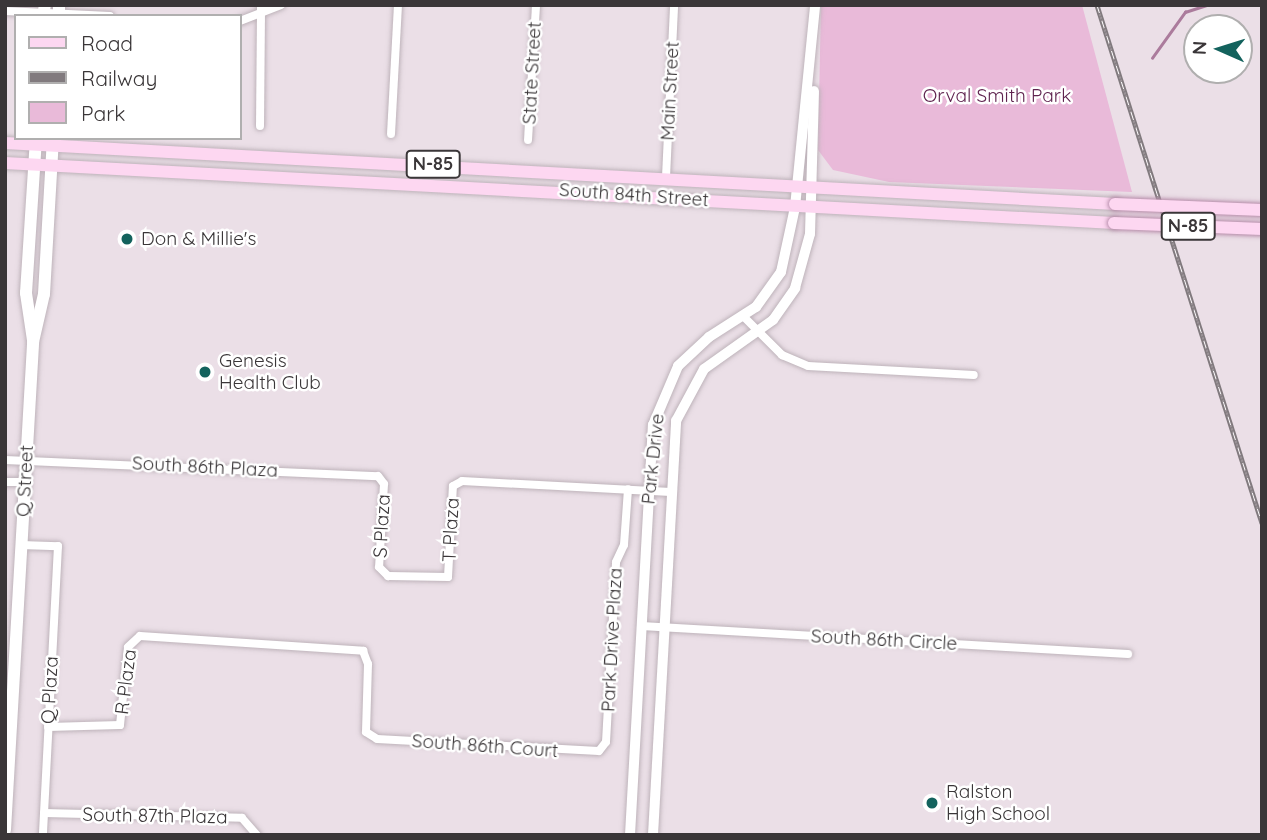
<!DOCTYPE html>
<style>
body{margin:0}
#map{position:relative;width:1267px;height:840px;overflow:hidden;background:#ebdfe7;font-family:Quicksand,sans-serif}
div>[style]{position:absolute}
.green>*{inset:0;background:#e9bad9}
.stream>*{height:2.5px;margin:-1.25px;padding:0 1.25px;transform-origin:1.25px;border-radius:1.25px;background:#ab7b9c}
.roads{filter:drop-shadow(0 0 2px #beb3ba) drop-shadow(0 0 2px #beb3ba)}
.minor>*{height:8px;margin:-4px;padding:0 4px;transform-origin:4px;border-radius:4px;background:#fff}
.tertiary>*{height:10px;margin:-5px;padding:0 5px;transform-origin:5px;border-radius:5px;background:#fff}
.secondary>*{height:12px;margin:-6px;padding:0 6px;transform-origin:6px;border-radius:6px;background:#fff}
.primary>*{height:12px;margin:-6px;padding:0 6px;transform-origin:6px;border-radius:6px;background:#fdd7f1}
.rail>*{height:5px;margin-top:-2.5px;transform-origin:0;background:repeating-linear-gradient(90deg,#fff 0 8px,#817a7e 0 16px);box-sizing:border-box;border-block:2px solid #817a7e}
.bridges{filter:drop-shadow(0 0 2px #b78daa) drop-shadow(0 0 2px #b78daa)}
.primary-bridge>*{height:12px;margin:-6px;padding:0 6px;transform-origin:6px;border-radius:6px;background:#fdd7f1}
.dots>*{width:19px;height:19px;translate:-50% -50%;box-sizing:border-box;border:4px solid #fff;border-radius:50%}
span{translate:-50% -50%;white-space:nowrap;text-align:center;line-height:1.15;-webkit-text-stroke:5px #fff;paint-order:stroke}
.shield-label span{padding:2px 5px;background:#fff;border:2px solid;border-radius:5px;-webkit-text-stroke-width:0}
.shield-label{font-size:18px;color:#3a3638;font-weight:700}
.street-label{font-size:19px;color:#3a3638}
.park-label{font-size:19px;color:#5f234f}
.poi-label{font-size:19px;color:#3a3638}
.left{translate:0 -50%;text-align:left}
.frame{position:absolute;inset:0;border:7px solid #3a3638;pointer-events:none}
.legend{position:absolute;left:14px;top:14px;width:228px;height:126px;box-sizing:border-box;background:#fff;border:2px solid #b0afaf;margin:0;padding:9px 12px;list-style:none;font-size:21px;color:#3a3638}
.legend li{display:flex;align-items:center;gap:14px;height:35px}
.legend b{width:35px;border:2px solid #b0afaf}
.north{position:absolute;left:1183px;top:14px;width:70px;height:70px;box-sizing:border-box;background:#fff;border:2px solid #b0afaf;border-radius:50%;rotate:273deg;font-size:19px;font-weight:700;line-height:28px;text-align:center;color:#3a3638}
.north::after{content:'';display:block;margin:auto;width:24px;height:32px;background:#13625d;clip-path:polygon(50% 0,100% 100%,50% 72%,0 100%)}
</style>
<div id="map">
<div class="green">
<i style="clip-path:polygon(821px 5px,1082px 5px,1132px 192px,889px 182px,833px 170px,818px 150px)"></i>
</div>
<div class="stream">
<i style="left:1152px;top:58px;width:57px;rotate:-54.3deg"></i>
<i style="left:1185px;top:12px;width:23px;rotate:-18deg"></i>
</div>
<div class="roads">
<div class="minor">
<i style="left:5px;top:11px;width:105px;rotate:2.7deg"></i>
<i style="left:240px;top:21px;width:44px;rotate:-21.3deg"></i>
<i style="left:260px;top:126px;width:121px;rotate:-89.5deg"></i>
<i style="left:391px;top:134px;width:129px;rotate:-86.9deg"></i>
<i style="left:528px;top:140px;width:135px;rotate:-86.6deg"></i>
<i style="left:666px;top:177px;width:172px;rotate:-87.3deg"></i>
<i style="left:744px;top:317px;width:54px;rotate:45deg"></i>
<i style="left:782px;top:355px;width:28px;rotate:23deg"></i>
<i style="left:808px;top:366px;width:166px;rotate:3.1deg"></i>
<i style="left:5px;top:460px;width:373px;rotate:2.5deg"></i>
<i style="left:378px;top:476px;width:10px;rotate:53deg"></i>
<i style="left:384px;top:484px;width:83px;rotate:93.4deg"></i>
<i style="left:379px;top:567px;width:13px;rotate:45deg"></i>
<i style="left:388px;top:576px;width:60px;rotate:1deg"></i>
<i style="left:448px;top:577px;width:91px;rotate:-86.9deg"></i>
<i style="left:453px;top:486px;width:10px;rotate:-29deg"></i>
<i style="left:462px;top:481px;width:209px;rotate:3deg"></i>
<i style="left:5px;top:482px;width:20px"></i>
<i style="left:21px;top:545px;width:37px;rotate:2deg"></i>
<i style="left:58px;top:546px;width:289px;rotate:93deg"></i>
<i style="left:641px;top:626px;width:488px;rotate:3.3deg"></i>
<i style="left:48px;top:727px;width:72px;rotate:-1.6deg"></i>
<i style="left:120px;top:725px;width:78px;rotate:-84.1deg"></i>
<i style="left:128px;top:647px;width:16px;rotate:-43deg"></i>
<i style="left:140px;top:636px;width:224px;rotate:3.8deg"></i>
<i style="left:363px;top:651px;width:14px;rotate:69deg"></i>
<i style="left:368px;top:664px;width:68px;rotate:91.7deg"></i>
<i style="left:366px;top:732px;width:13px;rotate:32deg"></i>
<i style="left:377px;top:739px;width:222px;rotate:3.1deg"></i>
<i style="left:599px;top:751px;width:11px;rotate:-52deg"></i>
<i style="left:606px;top:742px;width:180px;rotate:-86.8deg"></i>
<i style="left:616px;top:562px;width:19px;rotate:-65deg"></i>
<i style="left:624px;top:545px;width:56px;rotate:-85.9deg"></i>
<i style="left:44px;top:813px;width:198px;rotate:1.4deg"></i>
<i style="left:242px;top:818px;width:23px;rotate:49deg"></i>
</div>
<div class="tertiary">
<i style="left:630px;top:835px;width:411px;rotate:-86.8deg"></i>
<i style="left:653px;top:425px;width:64px;rotate:-67deg"></i>
<i style="left:678px;top:366px;width:42px;rotate:-43.1deg"></i>
<i style="left:709px;top:337px;width:56px;rotate:-32.6deg"></i>
<i style="left:756px;top:307px;width:43px;rotate:-54.5deg"></i>
<i style="left:781px;top:272px;width:66px;rotate:-77.8deg"></i>
<i style="left:795px;top:207px;width:203px;rotate:-84.3deg"></i>
<i style="left:653px;top:835px;width:415px;rotate:-86.8deg"></i>
<i style="left:676px;top:421px;width:59px;rotate:-61.7deg"></i>
<i style="left:704px;top:369px;width:85px;rotate:-35.4deg"></i>
<i style="left:773px;top:320px;width:39px;rotate:-55deg"></i>
<i style="left:795px;top:288px;width:56px;rotate:-74.5deg"></i>
<i style="left:810px;top:234px;width:143px;rotate:-88.4deg"></i>
</div>
<div class="secondary">
<i style="left:43px;top:16px;width:11px;rotate:-80deg"></i>
<i style="left:59px;top:16px;width:11px;rotate:-90deg"></i>
<i style="left:33px;top:340px;width:48px;rotate:-98.5deg"></i>
<i style="left:26px;top:293px;width:155px;rotate:-86.3deg"></i>
<i style="left:5px;top:830px;width:489px;rotate:-86.7deg"></i>
<i style="left:33px;top:342px;width:49px;rotate:-77.1deg"></i>
<i style="left:44px;top:294px;width:156px;rotate:-86.7deg"></i>
</div>
<div class="primary">
<i style="left:5px;top:143px;width:1112px;rotate:3.15deg"></i>
<i style="left:5px;top:163px;width:1111px;rotate:3.1deg"></i>
</div>
</div>
<div class="rail">
<i style="left:1097px;top:5px;width:544px;rotate:72.33deg"></i>
</div>
<div class="bridges">
<div class="primary-bridge">
<i style="left:1115px;top:204px;width:147px;rotate:2.3deg"></i>
<i style="left:1114px;top:223px;width:148px;rotate:2.3deg"></i>
</div>
</div>
<div class="dots">
<i style="left:127px;top:239px;background:#13625d"></i>
<i style="left:205px;top:372px;background:#13625d"></i>
<i style="left:932px;top:803px;background:#13625d"></i>
</div>
<div class="shield-label">
<span style="left:433px;top:164px">N-85</span>
<span style="left:1188px;top:226px">N-85</span>
</div>
<div class="street-label">
<span style="left:532px;top:73px;rotate:-87deg">State Street</span>
<span style="left:670px;top:91px;rotate:-87deg">Main Street</span>
<span style="left:634px;top:195px;rotate:4deg">South 84th Street</span>
<span style="left:653px;top:459px;rotate:-84deg">Park Drive</span>
<span style="left:205px;top:467px;rotate:3deg">South 86th Plaza</span>
<span style="left:25px;top:481px;rotate:-87deg">Q Street</span>
<span style="left:382px;top:526px;rotate:-87deg">S Plaza</span>
<span style="left:451px;top:530px;rotate:-87deg">T Plaza</span>
<span style="left:612px;top:640px;rotate:-87deg">Park Drive Plaza</span>
<span style="left:884px;top:640px;rotate:3deg">South 86th Circle</span>
<span style="left:126px;top:682px;rotate:-83deg">R Plaza</span>
<span style="left:50px;top:690px;rotate:-87deg">Q Plaza</span>
<span style="left:485px;top:746px;rotate:4deg">South 86th Court</span>
<span style="left:155px;top:816px;rotate:1deg">South 87th Plaza</span>
</div>
<div class="park-label">
<span style="left:997px;top:96px">Orval Smith Park</span>
</div>
<div class="poi-label">
<span class="left" style="left:141px;top:239px">Don &amp; Millie's</span>
<span class="left" style="left:219px;top:372px">Genesis<br>Health Club</span>
<span class="left" style="left:946px;top:803px">Ralston<br>High School</span>
</div>
<div class="frame"></div>
<ul class="legend">
<li><b style="height:9px;background:#fdd7f1"></b>Road</li>
<li><b style="height:9px;background:#817a7e"></b>Railway</li>
<li><b style="height:19px;background:#e9bad9"></b>Park</li>
</ul>
<div class="north">N</div>
</div>
